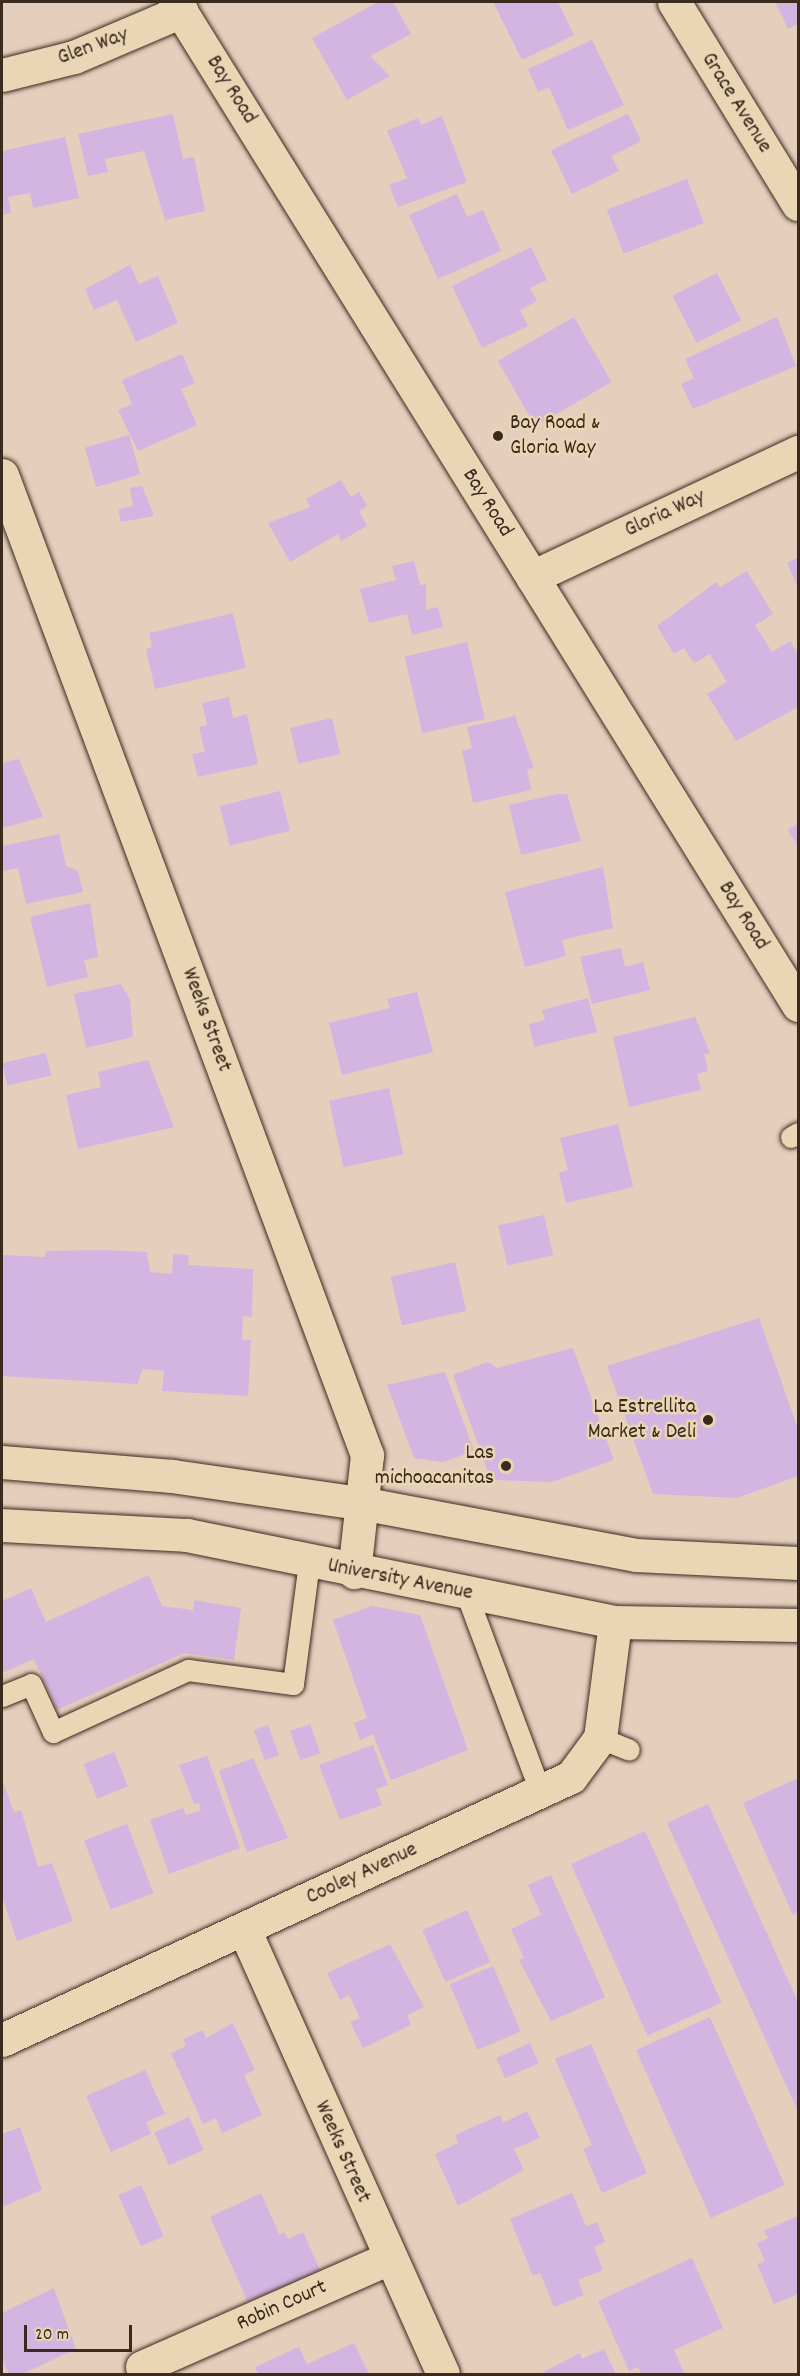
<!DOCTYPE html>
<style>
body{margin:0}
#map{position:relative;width:800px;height:2376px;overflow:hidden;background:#e6cebd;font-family:Dekko,sans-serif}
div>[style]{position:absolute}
.building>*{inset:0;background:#d4b4e0;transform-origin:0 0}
.roads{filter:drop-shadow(0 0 2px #3b2a1e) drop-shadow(0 0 2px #3b2a1e)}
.service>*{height:21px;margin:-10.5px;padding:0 10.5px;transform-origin:10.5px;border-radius:10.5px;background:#ead5b4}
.minor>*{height:33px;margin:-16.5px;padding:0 16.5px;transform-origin:16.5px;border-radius:16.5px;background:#ead5b4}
.secondary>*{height:33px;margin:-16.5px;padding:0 16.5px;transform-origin:16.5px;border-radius:16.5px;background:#ead5b4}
.primary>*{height:33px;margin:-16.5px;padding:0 16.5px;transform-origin:16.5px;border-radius:16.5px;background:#ead5b4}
.dots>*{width:16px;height:16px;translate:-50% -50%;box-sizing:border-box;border:3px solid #ead5b4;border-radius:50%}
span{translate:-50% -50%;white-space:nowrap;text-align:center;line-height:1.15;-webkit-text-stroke:5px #ead5b4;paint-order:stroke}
.street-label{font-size:22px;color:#3b2a1e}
.poi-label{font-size:22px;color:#3b2a1e}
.left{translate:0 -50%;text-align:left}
.right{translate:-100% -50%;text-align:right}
.frame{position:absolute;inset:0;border:3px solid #3b2a1e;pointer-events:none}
.scale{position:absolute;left:24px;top:2325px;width:108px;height:27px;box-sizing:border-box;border:3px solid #3b2a1e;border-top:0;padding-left:8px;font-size:18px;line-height:21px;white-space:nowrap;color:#3b2a1e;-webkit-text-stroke:4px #ead5b4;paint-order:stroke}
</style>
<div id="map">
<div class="building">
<i style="clip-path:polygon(378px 2px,393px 2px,411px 34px,370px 56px,390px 76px,347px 100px,312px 38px)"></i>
<i style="clip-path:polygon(493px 2px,558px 2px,574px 35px,522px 60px)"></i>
<i style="clip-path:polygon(775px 2px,798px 2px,798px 24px,788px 29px)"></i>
<i style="clip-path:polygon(592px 40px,624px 105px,568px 130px,549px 87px,538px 92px,528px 69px)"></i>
<i style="clip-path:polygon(173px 114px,183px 159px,194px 157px,205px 211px,165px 220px,144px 151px,105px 159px,108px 172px,88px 176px,78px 134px)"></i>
<i style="clip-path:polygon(628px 114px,641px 141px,611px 156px,619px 171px,572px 194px,551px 150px)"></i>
<i style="clip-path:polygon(442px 116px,467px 182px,398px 207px,389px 185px,407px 178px,387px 131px,418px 118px,421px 125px)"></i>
<i style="clip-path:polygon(65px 137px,79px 198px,33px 208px,30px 193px,8px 197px,11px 213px,2px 215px,2px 151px)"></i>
<i style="left:687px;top:179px;width:47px;height:86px;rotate:69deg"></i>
<i style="clip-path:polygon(457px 194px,467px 217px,483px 210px,501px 251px,438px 279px,409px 215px)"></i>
<i style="clip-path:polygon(531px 247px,547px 280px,530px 288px,537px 301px,520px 310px,528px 326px,482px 348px,452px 286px)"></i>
<i style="clip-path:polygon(130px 265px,139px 284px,158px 276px,178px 323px,136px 342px,117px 300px,94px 310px,85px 289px)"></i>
<i style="left:717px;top:273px;width:53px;height:50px;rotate:63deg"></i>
<i style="left:574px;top:317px;width:75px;height:88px;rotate:60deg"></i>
<i style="clip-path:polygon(777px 317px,796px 366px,693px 409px,681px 384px,694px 378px,685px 359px)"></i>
<i style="clip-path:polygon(182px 354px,195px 383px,181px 389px,197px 425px,138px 451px,118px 410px,132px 404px,122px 380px)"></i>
<i style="left:129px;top:435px;width:41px;height:46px;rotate:74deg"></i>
<i style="clip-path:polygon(341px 480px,351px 497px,359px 492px,367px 506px,359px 511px,367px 526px,341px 541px,338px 534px,290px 562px,268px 523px,310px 507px,306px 499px)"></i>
<i style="clip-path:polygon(142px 486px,154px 516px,121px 522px,118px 509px,133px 506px,130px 488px)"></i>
<i style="clip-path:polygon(798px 557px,798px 588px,787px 563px)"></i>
<i style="clip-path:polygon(414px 561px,420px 585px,426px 584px,426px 610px,438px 607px,443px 627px,412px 635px,407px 614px,369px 623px,360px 589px,396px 580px,392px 566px)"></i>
<i style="clip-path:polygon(747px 571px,773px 614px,755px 625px,772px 652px,790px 641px,798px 655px,798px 707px,736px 741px,707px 694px,727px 682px,710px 654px,694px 663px,684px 648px,674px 654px,657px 626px,716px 582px,720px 587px)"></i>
<i style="clip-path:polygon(233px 613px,246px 668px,155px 689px,146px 649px,152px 647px,149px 633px)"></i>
<i style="left:467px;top:642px;width:79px;height:64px;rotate:77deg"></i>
<i style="clip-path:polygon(229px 697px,233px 718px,247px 714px,258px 764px,198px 777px,192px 754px,205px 752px,199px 727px,207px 725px,202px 703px)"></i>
<i style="clip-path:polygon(515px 716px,534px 768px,527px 769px,531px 790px,473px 803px,462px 751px,472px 748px,467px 727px)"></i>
<i style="left:332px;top:718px;width:37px;height:43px;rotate:77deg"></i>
<i style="clip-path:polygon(19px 759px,43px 817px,2px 828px,2px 763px)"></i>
<i style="left:280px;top:791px;width:41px;height:62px;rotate:76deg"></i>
<i style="clip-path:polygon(558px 794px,567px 794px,581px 841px,521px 855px,509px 805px)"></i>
<i style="clip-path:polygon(798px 824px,798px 847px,788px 830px)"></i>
<i style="clip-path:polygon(59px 834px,66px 866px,78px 871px,83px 892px,26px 904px,18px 868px,3px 871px,2px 846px)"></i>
<i style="clip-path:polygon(603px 867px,613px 928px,562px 940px,566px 956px,525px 967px,505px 892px)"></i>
<i style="clip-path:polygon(90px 903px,98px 957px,84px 960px,88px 977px,47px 987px,30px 917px)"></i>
<i style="clip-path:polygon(621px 948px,625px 967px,643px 962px,650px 990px,592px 1004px,580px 957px)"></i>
<i style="clip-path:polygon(121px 984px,130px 1000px,133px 1037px,86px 1048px,74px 994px)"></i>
<i style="clip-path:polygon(417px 992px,433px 1052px,342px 1075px,329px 1023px,390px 1008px,387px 999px)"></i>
<i style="clip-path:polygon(588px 998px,597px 1032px,534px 1047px,529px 1024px,545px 1020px,542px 1010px)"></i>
<i style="clip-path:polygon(695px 1017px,710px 1053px,704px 1054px,708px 1071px,697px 1074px,701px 1090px,629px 1107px,613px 1037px)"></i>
<i style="left:46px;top:1053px;width:23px;height:45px;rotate:77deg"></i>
<i style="clip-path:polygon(148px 1060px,174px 1127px,78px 1149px,66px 1095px,101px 1087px,98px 1072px)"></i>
<i style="left:389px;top:1088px;width:68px;height:61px;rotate:78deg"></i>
<i style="clip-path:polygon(618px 1124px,633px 1187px,566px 1203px,559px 1173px,568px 1170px,560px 1138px)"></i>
<i style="left:544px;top:1215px;width:41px;height:47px;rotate:77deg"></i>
<i style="clip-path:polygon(105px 1250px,147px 1252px,150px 1272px,172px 1274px,173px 1254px,189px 1255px,188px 1265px,253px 1269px,252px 1317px,243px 1316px,242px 1340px,251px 1340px,248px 1396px,162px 1391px,164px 1371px,143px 1369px,137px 1384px,2px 1376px,2px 1255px,45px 1257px,46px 1251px)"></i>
<i style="left:455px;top:1262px;width:50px;height:66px;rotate:77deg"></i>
<i style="clip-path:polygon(759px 1318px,798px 1429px,798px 1476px,737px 1498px,653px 1494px,607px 1366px)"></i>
<i style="clip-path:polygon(573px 1348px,614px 1460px,552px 1482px,491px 1480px,453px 1375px,488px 1362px,497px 1368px)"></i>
<i style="clip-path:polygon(445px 1372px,474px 1451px,443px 1462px,414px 1458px,387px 1385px)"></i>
<i style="clip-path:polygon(149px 1575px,162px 1606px,193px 1610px,194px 1600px,241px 1608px,234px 1660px,184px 1653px,57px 1710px,34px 1659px,2px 1673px,2px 1601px,31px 1588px,46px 1622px)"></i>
<i style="clip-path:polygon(372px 1606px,420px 1615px,468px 1750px,391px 1780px,373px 1734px,360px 1740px,354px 1723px,367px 1718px,333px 1620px)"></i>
<i style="left:310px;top:1724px;width:31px;height:21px;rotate:71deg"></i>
<i style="left:268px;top:1725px;width:32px;height:15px;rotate:70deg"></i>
<i style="clip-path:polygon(373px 1745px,388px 1785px,376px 1789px,382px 1805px,340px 1820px,319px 1765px)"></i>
<i style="left:114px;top:1752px;width:37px;height:33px;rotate:68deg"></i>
<i style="clip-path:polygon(207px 1756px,240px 1848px,169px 1874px,150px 1820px,183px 1808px,186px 1815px,201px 1810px,199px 1803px,194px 1804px,179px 1765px)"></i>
<i style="clip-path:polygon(253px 1758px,288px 1838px,247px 1852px,219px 1771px)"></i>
<i style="clip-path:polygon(798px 1778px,798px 1913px,793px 1915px,743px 1803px)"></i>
<i style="clip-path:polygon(2px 1779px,14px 1812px,21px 1810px,38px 1867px,52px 1863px,73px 1921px,17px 1941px,2px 1896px)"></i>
<i style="clip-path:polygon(708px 1804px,798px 2002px,798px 2111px,667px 1823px)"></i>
<i style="left:127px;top:1824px;width:74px;height:46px;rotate:69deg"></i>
<i style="left:645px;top:1831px;width:188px;height:81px;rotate:66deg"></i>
<i style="clip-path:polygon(551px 1875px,605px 1997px,551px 2021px,519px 1960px,524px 1958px,511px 1929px,541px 1915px,528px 1885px)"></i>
<i style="left:467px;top:1910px;width:57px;height:49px;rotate:66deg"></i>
<i style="clip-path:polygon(390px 1944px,424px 2007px,407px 2015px,411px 2025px,363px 2048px,350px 2022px,360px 2018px,349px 1995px,340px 2000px,327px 1973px)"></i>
<i style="left:493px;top:1966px;width:71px;height:47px;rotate:67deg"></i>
<i style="left:710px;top:2017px;width:184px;height:81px;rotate:66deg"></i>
<i style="clip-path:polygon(233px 2023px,255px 2070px,244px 2075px,262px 2115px,222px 2133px,216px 2118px,203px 2124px,171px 2053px,186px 2046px,183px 2039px,203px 2030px,206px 2038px)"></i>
<i style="left:530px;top:2043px;width:22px;height:37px;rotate:66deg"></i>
<i style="clip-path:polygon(591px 2044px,647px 2173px,602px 2193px,583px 2149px,592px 2145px,555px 2059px)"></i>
<i style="clip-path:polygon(145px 2070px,165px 2114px,146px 2122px,151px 2134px,111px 2152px,86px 2096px)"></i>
<i style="clip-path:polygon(527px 2111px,540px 2138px,514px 2149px,524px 2170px,458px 2206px,435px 2154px,458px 2143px,455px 2135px,500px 2115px,503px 2123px)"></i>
<i style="left:189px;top:2117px;width:36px;height:38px;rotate:66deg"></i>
<i style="clip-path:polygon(20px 2127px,42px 2190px,2px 2207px,2px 2134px)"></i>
<i style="left:141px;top:2185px;width:56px;height:25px;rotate:66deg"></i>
<i style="clip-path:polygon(261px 2193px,279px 2234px,284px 2232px,288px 2239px,303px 2232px,320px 2270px,248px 2302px,210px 2217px)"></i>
<i style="clip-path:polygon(572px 2193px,586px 2226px,597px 2222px,605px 2242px,594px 2247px,603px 2270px,578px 2280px,584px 2295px,554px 2307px,540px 2273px,533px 2276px,510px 2219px)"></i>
<i style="clip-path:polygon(798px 2216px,798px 2294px,774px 2304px,757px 2264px,765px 2261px,757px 2243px,768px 2238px,764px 2231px)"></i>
<i style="clip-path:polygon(692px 2258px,723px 2328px,674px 2350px,685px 2374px,641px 2374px,638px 2367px,629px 2371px,598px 2301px)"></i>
<i style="clip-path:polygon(54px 2288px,76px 2349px,22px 2374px,9px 2374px,2px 2359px,2px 2313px)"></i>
<i style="clip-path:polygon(354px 2343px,369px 2374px,258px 2374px,255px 2367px,299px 2347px,307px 2364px)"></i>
<i style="clip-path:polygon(604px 2349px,616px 2374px,540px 2374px,580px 2353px,582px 2359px)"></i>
</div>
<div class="roads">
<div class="service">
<i style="left:791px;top:1137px;width:8px;rotate:-30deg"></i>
<i style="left:466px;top:1593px;width:211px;rotate:69.5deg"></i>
<i style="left:2px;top:1696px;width:31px;rotate:-22deg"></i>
<i style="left:31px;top:1684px;width:53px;rotate:65.4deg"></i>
<i style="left:53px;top:1732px;width:149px;rotate:-24.7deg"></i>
<i style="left:188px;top:1670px;width:106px;rotate:7.6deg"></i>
<i style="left:293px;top:1684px;width:123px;rotate:-82.5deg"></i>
<i style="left:600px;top:1738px;width:31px;rotate:22deg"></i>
</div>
<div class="minor">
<i style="left:674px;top:2px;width:237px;rotate:58.5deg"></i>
<i style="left:2px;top:75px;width:74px;rotate:-14deg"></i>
<i style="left:74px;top:57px;width:117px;rotate:-23.1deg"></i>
<i style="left:2px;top:475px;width:1046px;rotate:69.57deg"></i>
<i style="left:367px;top:1455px;width:118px;rotate:96.3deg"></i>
<i style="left:532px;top:577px;width:294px;rotate:-25.2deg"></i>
<i style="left:244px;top:1929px;width:487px;rotate:65.9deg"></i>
<i style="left:2px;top:2040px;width:627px;rotate:-24.81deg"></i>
<i style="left:571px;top:1777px;width:49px;rotate:-53.4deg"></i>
<i style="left:600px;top:1738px;width:117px;rotate:-82.6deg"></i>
<i style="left:142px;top:2367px;width:270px;rotate:-23.8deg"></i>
</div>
<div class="secondary">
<i style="left:175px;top:2px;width:1181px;rotate:58.15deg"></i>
</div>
<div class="primary">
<i style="left:2px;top:1462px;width:171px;rotate:4.7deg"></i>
<i style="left:172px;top:1476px;width:196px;rotate:8.2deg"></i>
<i style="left:366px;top:1504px;width:275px;rotate:10.7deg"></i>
<i style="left:636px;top:1555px;width:162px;rotate:2.8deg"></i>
<i style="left:2px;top:1525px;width:185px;rotate:3.1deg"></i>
<i style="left:187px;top:1535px;width:437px;rotate:11.5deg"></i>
<i style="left:615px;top:1622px;width:183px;rotate:0.9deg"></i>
</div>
</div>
<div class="dots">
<i style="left:498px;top:436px;background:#3b2a1e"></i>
<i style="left:708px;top:1420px;background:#3b2a1e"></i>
<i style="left:506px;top:1466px;background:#3b2a1e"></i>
</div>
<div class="street-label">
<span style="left:93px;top:47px;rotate:-20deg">Glen Way</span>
<span style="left:231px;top:90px;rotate:58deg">Bay Road</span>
<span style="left:736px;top:103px;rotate:58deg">Grace Avenue</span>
<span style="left:487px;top:503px;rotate:58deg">Bay Road</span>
<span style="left:665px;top:514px;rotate:-25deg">Gloria Way</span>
<span style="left:743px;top:916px;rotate:58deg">Bay Road</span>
<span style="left:206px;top:1020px;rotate:70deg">Weeks Street</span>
<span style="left:400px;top:1580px;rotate:11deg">University Avenue</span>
<span style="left:362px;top:1874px;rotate:-25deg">Cooley Avenue</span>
<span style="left:342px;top:2152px;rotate:66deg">Weeks Street</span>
<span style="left:282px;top:2306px;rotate:-24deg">Robin Court</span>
</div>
<div class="poi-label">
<span class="left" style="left:510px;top:436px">Bay Road &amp;<br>Gloria Way</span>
<span class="right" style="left:696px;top:1420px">La Estrellita<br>Market &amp; Deli</span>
<span class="right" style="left:494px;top:1466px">Las<br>michoacanitas</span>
</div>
<div class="frame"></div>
<div class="scale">20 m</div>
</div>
